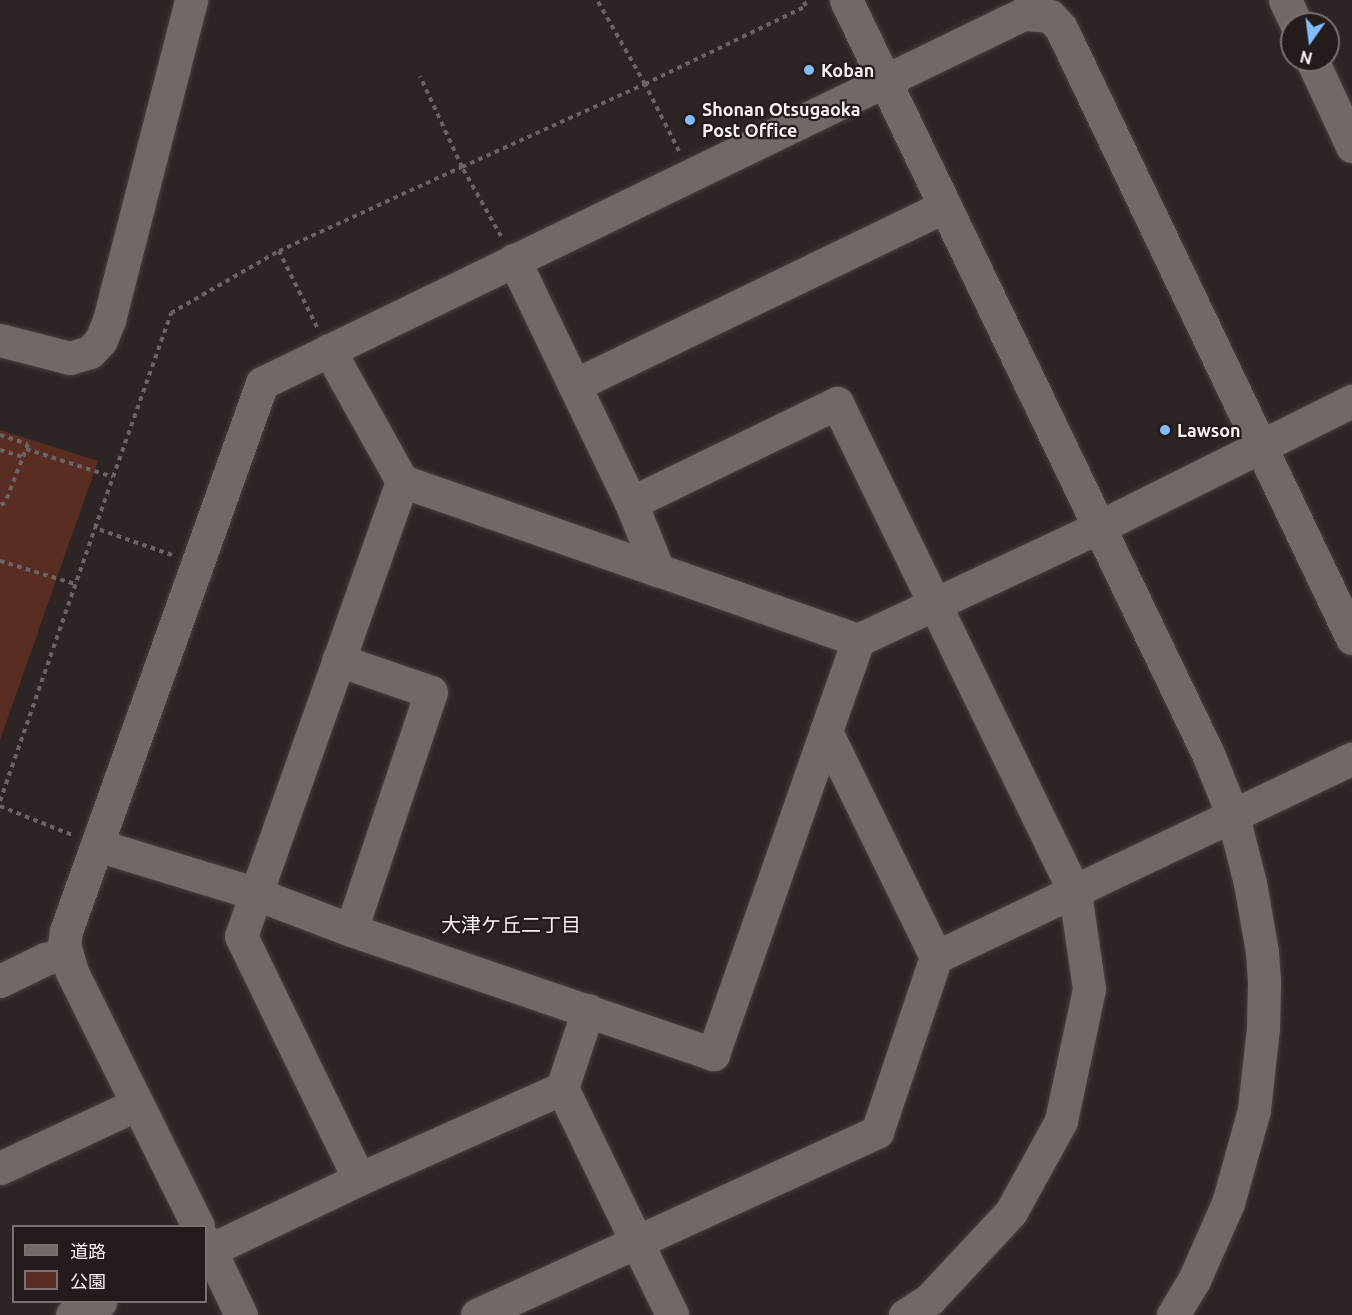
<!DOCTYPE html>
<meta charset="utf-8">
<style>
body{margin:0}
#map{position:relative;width:1352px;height:1315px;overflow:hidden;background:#2d2524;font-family:Ubuntu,"Noto Sans JP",sans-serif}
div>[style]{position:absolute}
.green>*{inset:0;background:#5a2d23}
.path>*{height:4px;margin-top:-2px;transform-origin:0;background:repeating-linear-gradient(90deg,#6b6463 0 4.5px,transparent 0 9px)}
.roads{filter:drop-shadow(0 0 2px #47403f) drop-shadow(0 0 2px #47403f)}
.minor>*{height:33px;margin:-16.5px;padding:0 16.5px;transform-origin:16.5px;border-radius:16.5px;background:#726967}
.dots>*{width:16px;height:16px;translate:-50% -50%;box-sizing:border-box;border:3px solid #231c1a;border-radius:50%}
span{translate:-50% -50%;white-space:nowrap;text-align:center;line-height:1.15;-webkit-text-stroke:4.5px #231c1a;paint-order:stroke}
.poi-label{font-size:18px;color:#f7f2f1;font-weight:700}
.left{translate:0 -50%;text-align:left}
.neighbourhood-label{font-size:20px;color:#f7f2f1}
.legend{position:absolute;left:12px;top:1225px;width:195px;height:78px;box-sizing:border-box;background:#231c1a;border:2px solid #787270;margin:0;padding:8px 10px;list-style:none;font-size:18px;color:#f7f2f1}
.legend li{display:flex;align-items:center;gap:12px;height:30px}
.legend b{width:30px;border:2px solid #787270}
.north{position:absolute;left:1280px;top:12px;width:60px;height:60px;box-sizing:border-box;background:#231c1a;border:2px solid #787270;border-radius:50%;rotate:194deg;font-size:16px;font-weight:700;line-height:24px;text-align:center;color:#f7f2f1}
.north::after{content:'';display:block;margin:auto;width:21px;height:27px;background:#82bcfa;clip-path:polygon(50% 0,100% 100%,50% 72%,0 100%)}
</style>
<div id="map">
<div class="green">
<i style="clip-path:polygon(0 430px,98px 461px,0 740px)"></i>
</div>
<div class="path">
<i style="left:679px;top:151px;width:75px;rotate:-116.9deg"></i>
<i style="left:645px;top:84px;width:179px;rotate:-25.8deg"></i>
<i style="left:806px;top:6px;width:7px;rotate:-117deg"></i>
<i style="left:501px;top:236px;width:79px;rotate:-119.5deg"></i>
<i style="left:462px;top:167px;width:201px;rotate:-24.4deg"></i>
<i style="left:645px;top:84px;width:97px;rotate:-119.7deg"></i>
<i style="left:317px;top:327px;width:85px;rotate:-116.6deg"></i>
<i style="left:279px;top:251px;width:201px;rotate:-24.7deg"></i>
<i style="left:462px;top:167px;width:100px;rotate:-114.8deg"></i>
<i style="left:0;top:435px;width:29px;rotate:18deg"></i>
<i style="left:28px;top:444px;width:63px;rotate:111.3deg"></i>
<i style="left:5px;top:503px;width:5px;rotate:158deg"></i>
<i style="left:26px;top:449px;width:91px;rotate:17.8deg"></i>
<i style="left:0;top:450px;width:24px;rotate:17deg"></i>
<i style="left:172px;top:555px;width:82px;rotate:-160.7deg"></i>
<i style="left:95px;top:528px;width:228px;rotate:-70.5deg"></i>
<i style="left:171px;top:313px;width:125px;rotate:-29.9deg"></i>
<i style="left:0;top:561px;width:78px;rotate:17deg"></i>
<i style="left:0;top:801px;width:289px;rotate:-70.8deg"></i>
<i style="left:0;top:806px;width:78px;rotate:21.9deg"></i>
</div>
<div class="roads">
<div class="minor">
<i style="left:846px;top:0;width:836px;rotate:64.35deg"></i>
<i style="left:1208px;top:754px;width:67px;rotate:68deg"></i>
<i style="left:1233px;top:816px;width:69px;rotate:75.8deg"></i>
<i style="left:1250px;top:883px;width:70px;rotate:80.1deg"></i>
<i style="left:1262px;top:952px;width:32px;rotate:86deg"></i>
<i style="left:1264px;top:984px;width:44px;rotate:91.3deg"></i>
<i style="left:1263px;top:1028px;width:82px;rotate:96.3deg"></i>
<i style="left:1254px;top:1110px;width:97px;rotate:105.6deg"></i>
<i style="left:1228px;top:1203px;width:84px;rotate:113.8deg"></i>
<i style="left:1194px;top:1280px;width:41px;rotate:121deg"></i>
<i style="left:1285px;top:0;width:26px;rotate:65deg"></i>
<i style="left:1312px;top:60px;width:95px;rotate:65.1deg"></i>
<i style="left:0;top:340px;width:72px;rotate:14.4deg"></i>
<i style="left:70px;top:358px;width:21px;rotate:-17deg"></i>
<i style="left:90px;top:352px;width:16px;rotate:-47deg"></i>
<i style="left:101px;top:340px;width:22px;rotate:-68deg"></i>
<i style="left:109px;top:320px;width:330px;rotate:-75.6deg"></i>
<i style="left:329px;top:350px;width:150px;rotate:60.9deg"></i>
<i style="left:402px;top:481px;width:271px;rotate:19.2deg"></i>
<i style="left:575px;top:385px;width:411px;rotate:-25.8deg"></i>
<i style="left:631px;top:503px;width:229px;rotate:-25.9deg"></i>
<i style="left:837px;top:403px;width:545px;rotate:64.09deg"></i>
<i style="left:1075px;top:893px;width:97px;rotate:81.7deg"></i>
<i style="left:1089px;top:989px;width:135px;rotate:102deg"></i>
<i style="left:1061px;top:1121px;width:104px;rotate:118.8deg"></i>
<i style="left:1011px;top:1212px;width:119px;rotate:133deg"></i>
<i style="left:930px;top:1299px;width:30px;rotate:147deg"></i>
<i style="left:858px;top:640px;width:266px;rotate:-25.1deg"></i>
<i style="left:1099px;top:527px;width:283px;rotate:-26.5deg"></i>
<i style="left:338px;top:660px;width:98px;rotate:19deg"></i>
<i style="left:431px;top:692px;width:251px;rotate:108.6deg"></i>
<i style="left:97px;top:845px;width:164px;rotate:17deg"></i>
<i style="left:254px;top:893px;width:104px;rotate:20.9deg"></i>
<i style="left:351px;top:930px;width:383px;rotate:18.9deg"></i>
<i style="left:713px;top:1054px;width:342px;rotate:-70.7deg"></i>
<i style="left:936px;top:957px;width:461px;rotate:-25.5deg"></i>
<i style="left:0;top:981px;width:50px;rotate:-26.1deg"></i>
<i style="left:45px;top:959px;width:21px;rotate:-14deg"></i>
<i style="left:588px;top:1010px;width:82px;rotate:108.4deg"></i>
<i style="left:562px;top:1088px;width:252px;rotate:64.1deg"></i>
<i style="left:0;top:1168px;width:151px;rotate:-25deg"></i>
<i style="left:359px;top:1179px;width:270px;rotate:-115.9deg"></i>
<i style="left:241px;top:936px;width:483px;rotate:-70.5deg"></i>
<i style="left:198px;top:1226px;width:284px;rotate:-116.4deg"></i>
<i style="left:72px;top:972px;width:29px;rotate:-106deg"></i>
<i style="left:64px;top:944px;width:13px;rotate:-81deg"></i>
<i style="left:66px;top:931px;width:582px;rotate:-70.32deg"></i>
<i style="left:262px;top:383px;width:846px;rotate:-25.87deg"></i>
<i style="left:1023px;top:14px;width:27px;rotate:4deg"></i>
<i style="left:1050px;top:16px;width:16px;rotate:47deg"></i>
<i style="left:1061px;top:28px;width:676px;rotate:64.5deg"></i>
<i style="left:206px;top:1241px;width:82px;rotate:64.7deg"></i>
<i style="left:206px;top:1252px;width:170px;rotate:-25.5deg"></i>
<i style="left:359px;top:1179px;width:222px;rotate:-24.1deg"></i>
<i style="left:72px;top:1315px;width:31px;rotate:-25deg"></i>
<i style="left:477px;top:1315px;width:440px;rotate:-24.6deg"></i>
<i style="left:877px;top:1132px;width:185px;rotate:-71.4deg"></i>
<i style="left:936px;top:957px;width:251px;rotate:-116deg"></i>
<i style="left:826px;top:731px;width:96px;rotate:-70.6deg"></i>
<i style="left:858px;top:640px;width:212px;rotate:-160.7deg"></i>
<i style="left:658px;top:570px;width:72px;rotate:-111.9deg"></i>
<i style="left:631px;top:503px;width:270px;rotate:-115.7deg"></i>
</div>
</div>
<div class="dots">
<i style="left:809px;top:70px;background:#82bcfa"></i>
<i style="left:690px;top:120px;background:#82bcfa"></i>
<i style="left:1165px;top:430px;background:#82bcfa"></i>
</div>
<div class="poi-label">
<span class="left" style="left:821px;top:70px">Koban</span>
<span class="left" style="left:702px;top:120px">Shonan Otsugaoka<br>Post Office</span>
<span class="left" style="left:1177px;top:430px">Lawson</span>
</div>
<div class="neighbourhood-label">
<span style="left:511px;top:924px">大津ケ丘二丁目</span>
</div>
<ul class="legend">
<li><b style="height:8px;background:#726967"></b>道路</li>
<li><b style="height:16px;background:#5a2d23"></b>公園</li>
</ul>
<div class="north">N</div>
</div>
